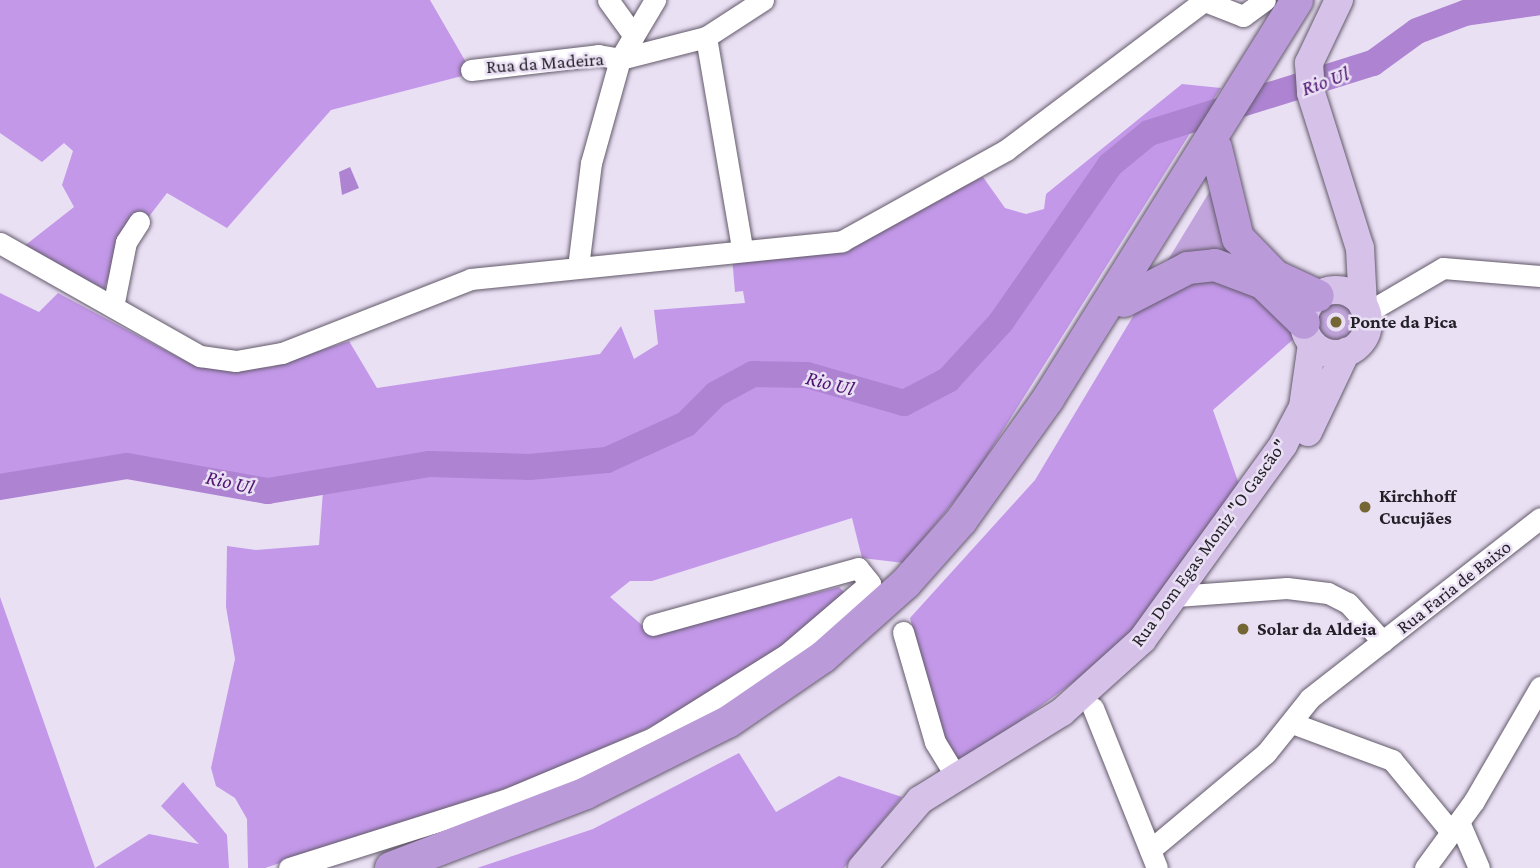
<!DOCTYPE html>
<meta charset="utf-8">
<style>
body{margin:0}
#map{position:relative;width:1540px;height:868px;overflow:hidden;background:#eae0f4;font-family:"Crimson Pro",serif}
div>[style]{position:absolute}
.green>*{inset:0;background:#c1a4dc}
.round{border-radius:50%}
.forest>*{inset:0;background:#c398e9}
.water>*{inset:0;background:#ad83d2}
.river>*{height:26px;margin:-13px;padding:0 13px;transform-origin:13px;border-radius:13px;background:#ad83d2}
.roads{filter:drop-shadow(0 0 2px #625a6a) drop-shadow(0 0 2px #625a6a)}
.minor>*{height:21px;margin:-10.5px;padding:0 10.5px;transform-origin:10.5px;border-radius:10.5px;background:#fff}
.major>*{height:28px;margin:-14px;padding:0 14px;transform-origin:14px;border-radius:14px;background:#d6c2e9}
.major>.ring{margin:-14px;padding:0;box-sizing:content-box;background:none;border:28px solid #d6c2e9;border-radius:50%}
.highway>*{height:32px;margin:-16px;padding:0 16px;transform-origin:16px;border-radius:16px;background:#bb9ada}
.dots>*{width:19px;height:19px;translate:-50% -50%;box-sizing:border-box;border:4px solid #eae0f4;border-radius:50%}
span{translate:-50% -50%;white-space:nowrap;text-align:center;line-height:1.15;-webkit-text-stroke:5px #eae0f4;paint-order:stroke}
.street-label{font-size:19px;color:#221f26}
.poi-label{font-size:19px;color:#221f26;font-weight:700}
.left{translate:0 -50%;text-align:left}
.water-label{font-size:21px;color:#4d1371;font-style:italic}
</style>
<div id="map">
<div class="green">
<i style="clip-path:polygon(1213px 186px,1246px 263px,1163px 268px)"></i>
<i class="round" style="left:1315px;top:300px;width:42px;height:42px"></i>
</div>
<div class="forest">
<i style="clip-path:polygon(0 0,430px 0,467px 64px,462px 76px,331px 110px,227px 228px,167px 193px,144px 223px,128px 229px,104px 289px,23px 247px,74px 207px,62px 185px,73px 151px,64px 143px,42px 162px,0 133px)"></i>
<i style="clip-path:polygon(1182px 84px,1221px 88px,1205px 112px,1147px 131px,1111px 160px,983px 336px,934px 382px,906px 395px,812px 372px,752px 370px,706px 397px,681px 423px,613px 454px,566px 461px,404px 460px,269px 487px,191px 466px,137px 462px,0 485px,0 293px,39px 312px,58px 293px,191px 364px,225px 370px,271px 367px,349px 341px,377px 388px,600px 354px,621px 326px,634px 359px,658px 344px,654px 310px,745px 303px,743px 291px,735px 292px,732px 257px,825px 252px,983px 177px,1005px 208px,1026px 214px,1044px 209px,1046px 194px)"></i>
<i style="clip-path:polygon(1194px 127px,973px 478px,904px 563px,862px 558px,852px 518px,652px 581px,630px 581px,610px 597px,652px 634px,839px 587px,847px 595px,797px 637px,691px 707px,644px 730px,522px 783px,265px 868px,248px 868px,247px 819px,235px 798px,216px 786px,211px 768px,235px 659px,226px 607px,227px 546px,256px 550px,319px 545px,323px 491px,367px 481px,431px 471px,603px 468px,688px 432px,720px 400px,764px 382px,812px 385px,902px 410px,952px 384px,989px 344px,1123px 159px,1154px 137px)"></i>
<i style="clip-path:polygon(1202px 272px,1259px 289px,1297px 336px,1213px 410px,1240px 487px,1118px 650px,961px 764px,947px 755px,910px 618px,1035px 480px,1138px 308px)"></i>
<i style="clip-path:polygon(0 597px,95px 868px,149px 834px,199px 844px,161px 806px,183px 782px,227px 835px,229px 868px,0 868px)"></i>
<i style="clip-path:polygon(739px 753px,776px 812px,839px 776px,902px 797px,844px 868px,477px 868px,593px 829px)"></i>
</div>
<div class="water">
<i style="clip-path:polygon(350px 167px,359px 188px,342px 195px,339px 172px)"></i>
</div>
<div class="river">
<i style="left:0;top:487px;width:129px;rotate:-9.4deg"></i>
<i style="left:127px;top:466px;width:143px;rotate:10.1deg"></i>
<i style="left:268px;top:491px;width:164px;rotate:-9.5deg"></i>
<i style="left:430px;top:464px;width:99px;rotate:1.7deg"></i>
<i style="left:529px;top:467px;width:78px;rotate:-5.1deg"></i>
<i style="left:607px;top:460px;width:87px;rotate:-24.5deg"></i>
<i style="left:686px;top:424px;width:42px;rotate:-45deg"></i>
<i style="left:716px;top:394px;width:42px;rotate:-28.4deg"></i>
<i style="left:753px;top:374px;width:54px;rotate:1.1deg"></i>
<i style="left:807px;top:375px;width:101px;rotate:16.1deg"></i>
<i style="left:904px;top:403px;width:50px;rotate:-27.6deg"></i>
<i style="left:948px;top:380px;width:79px;rotate:-47.6deg"></i>
<i style="left:1001px;top:322px;width:191px;rotate:-55.2deg"></i>
<i style="left:1110px;top:165px;width:50px;rotate:-39.4deg"></i>
<i style="left:1149px;top:133px;width:235px;rotate:-17.4deg"></i>
<i style="left:1373px;top:63px;width:54px;rotate:-36deg"></i>
<i style="left:1417px;top:31px;width:51px;rotate:-20.6deg"></i>
<i style="left:1465px;top:13px;width:76px;rotate:-8.3deg"></i>
</div>
<div class="roads">
<div class="minor">
<i style="left:608px;top:0;width:44px;rotate:54.2deg"></i>
<i style="left:1202px;top:0;width:44px;rotate:21.3deg"></i>
<i style="left:1243px;top:16px;width:27px;rotate:-36deg"></i>
<i style="left:706px;top:37px;width:214px;rotate:80.3deg"></i>
<i style="left:471px;top:70px;width:128px;rotate:-6.7deg"></i>
<i style="left:598px;top:55px;width:22px;rotate:10deg"></i>
<i style="left:620px;top:59px;width:89px;rotate:-14.3deg"></i>
<i style="left:706px;top:37px;width:68px;rotate:-33deg"></i>
<i style="left:0;top:243px;width:230px;rotate:29.5deg"></i>
<i style="left:200px;top:356px;width:36px;rotate:8deg"></i>
<i style="left:236px;top:361px;width:47px;rotate:-9.9deg"></i>
<i style="left:282px;top:353px;width:203px;rotate:-21.4deg"></i>
<i style="left:471px;top:279px;width:373px;rotate:-5.8deg"></i>
<i style="left:842px;top:241px;width:188px;rotate:-29deg"></i>
<i style="left:1006px;top:150px;width:249px;rotate:-37deg"></i>
<i style="left:578px;top:267px;width:105px;rotate:-82.9deg"></i>
<i style="left:591px;top:163px;width:108px;rotate:-74.4deg"></i>
<i style="left:620px;top:59px;width:69px;rotate:-59.3deg"></i>
<i style="left:113px;top:307px;width:66px;rotate:-78.7deg"></i>
<i style="left:126px;top:242px;width:24px;rotate:-57deg"></i>
<i style="left:1366px;top:313px;width:89px;rotate:-30.3deg"></i>
<i style="left:1443px;top:268px;width:97px;rotate:4.7deg"></i>
<i style="left:1176px;top:596px;width:111px;rotate:-4.1deg"></i>
<i style="left:1287px;top:588px;width:41px;rotate:7deg"></i>
<i style="left:1328px;top:593px;width:22px;rotate:27deg"></i>
<i style="left:1348px;top:603px;width:52px;rotate:48.1deg"></i>
<i style="left:903px;top:632px;width:115px;rotate:73.8deg"></i>
<i style="left:935px;top:742px;width:42px;rotate:58.6deg"></i>
<i style="left:1093px;top:708px;width:172px;rotate:68.2deg"></i>
<i style="left:1292px;top:723px;width:107px;rotate:20.3deg"></i>
<i style="left:1392px;top:760px;width:94px;rotate:50.6deg"></i>
<i style="left:1459px;top:822px;width:50px;rotate:66.5deg"></i>
<i style="left:1150px;top:850px;width:151px;rotate:-39.9deg"></i>
<i style="left:1266px;top:753px;width:70px;rotate:-51.3deg"></i>
<i style="left:1310px;top:698px;width:292px;rotate:-38deg"></i>
<i style="left:289px;top:868px;width:226px;rotate:-17.5deg"></i>
<i style="left:505px;top:800px;width:160px;rotate:-22.7deg"></i>
<i style="left:653px;top:738px;width:158px;rotate:-32.1deg"></i>
<i style="left:787px;top:654px;width:109px;rotate:-40.5deg"></i>
<i style="left:870px;top:583px;width:19px;rotate:-129deg"></i>
<i style="left:858px;top:568px;width:213px;rotate:164.5deg"></i>
<i style="left:1425px;top:868px;width:83px;rotate:-53.8deg"></i>
<i style="left:1474px;top:801px;width:132px;rotate:-59.9deg"></i>
</div>
<div class="major">
<i style="left:1339px;top:0;width:70px;rotate:115.5deg"></i>
<i style="left:1309px;top:63px;width:30px;rotate:86deg"></i>
<i style="left:1311px;top:93px;width:163px;rotate:72.5deg"></i>
<i style="left:1360px;top:248px;width:58px;rotate:87deg"></i>
<i class="ring" style="left:1304px;top:290px;width:36px;height:36px"></i>
<i style="left:1308px;top:432px;width:89px;rotate:-64.6deg"></i>
<i style="left:862px;top:868px;width:89px;rotate:-49.5deg"></i>
<i style="left:920px;top:800px;width:167px;rotate:-31.8deg"></i>
<i style="left:1062px;top:712px;width:108px;rotate:-42deg"></i>
<i style="left:1142px;top:640px;width:241px;rotate:-54.1deg"></i>
<i style="left:1283px;top:445px;width:43px;rotate:-62.2deg"></i>
<i style="left:1303px;top:407px;width:64px;rotate:-81.9deg"></i>
</div>
<div class="highway">
<i style="left:1216px;top:148px;width:93px;rotate:76.3deg"></i>
<i style="left:1238px;top:238px;width:53px;rotate:45.8deg"></i>
<i style="left:1275px;top:276px;width:47px;rotate:24.9deg"></i>
<i style="left:1124px;top:301px;width:72px;rotate:-27.3deg"></i>
<i style="left:1188px;top:268px;width:27px;rotate:-6deg"></i>
<i style="left:1215px;top:265px;width:51px;rotate:20.6deg"></i>
<i style="left:1263px;top:283px;width:57px;rotate:44.3deg"></i>
<i style="left:391px;top:868px;width:209px;rotate:-21deg"></i>
<i style="left:586px;top:793px;width:159px;rotate:-26.6deg"></i>
<i style="left:728px;top:722px;width:115px;rotate:-34.4deg"></i>
<i style="left:823px;top:657px;width:111px;rotate:-41.7deg"></i>
<i style="left:906px;top:583px;width:83px;rotate:-48.4deg"></i>
<i style="left:961px;top:521px;width:150px;rotate:-54.5deg"></i>
<i style="left:1048px;top:399px;width:470px;rotate:-58deg"></i>
</div>
</div>
<div class="dots">
<i style="left:1336px;top:322px;background:#756734"></i>
<i style="left:1365px;top:507px;background:#756734"></i>
<i style="left:1243px;top:629px;background:#756734"></i>
</div>
<div class="street-label">
<span style="left:545px;top:63px;rotate:-4deg">Rua da Madeira</span>
<span style="left:1209px;top:543px;rotate:-54deg">Rua Dom Egas Moniz "O Gascão"</span>
<span style="left:1454px;top:587px;rotate:-38deg">Rua Faria de Baixo</span>
</div>
<div class="poi-label">
<span class="left" style="left:1350px;top:322px">Ponte da Pica</span>
<span class="left" style="left:1379px;top:507px">Kirchhoff<br>Cucujães</span>
<span class="left" style="left:1257px;top:629px">Solar da Aldeia</span>
</div>
<div class="water-label">
<span style="left:1325px;top:81px;rotate:-20deg">Rio Ul</span>
<span style="left:830px;top:383px;rotate:14deg">Rio Ul</span>
<span style="left:230px;top:482px;rotate:13deg">Rio Ul</span>
</div>
</div>
